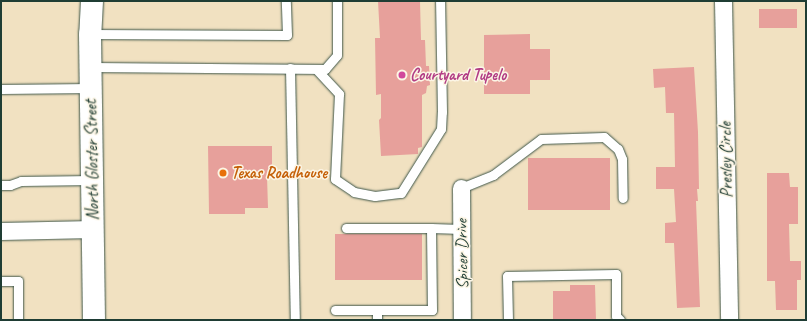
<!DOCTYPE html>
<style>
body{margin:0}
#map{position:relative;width:807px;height:321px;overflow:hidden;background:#f1e1c1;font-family:Caveat,sans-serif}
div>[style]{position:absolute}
.building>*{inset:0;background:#e7a09b;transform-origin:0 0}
.roads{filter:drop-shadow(0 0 1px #3e5649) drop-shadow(0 0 1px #3e5649)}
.service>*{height:9px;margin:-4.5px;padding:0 4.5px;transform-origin:4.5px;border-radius:4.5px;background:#fff}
.minor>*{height:17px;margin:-8.5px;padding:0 8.5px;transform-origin:8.5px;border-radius:8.5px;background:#fff}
.secondary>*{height:22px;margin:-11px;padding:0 11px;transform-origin:11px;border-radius:11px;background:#fff}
.dots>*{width:11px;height:11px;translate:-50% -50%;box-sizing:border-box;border:2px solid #fcf5e5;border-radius:50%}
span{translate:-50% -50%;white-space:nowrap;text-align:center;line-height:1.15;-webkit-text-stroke:3px #fcf5e5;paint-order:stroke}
.hotel-label{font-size:17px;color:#b23c85;font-weight:700}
.left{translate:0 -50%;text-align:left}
.street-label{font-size:17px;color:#1f3d34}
.food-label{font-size:17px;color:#c56008;font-weight:700}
.frame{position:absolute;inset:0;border:2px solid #1f3d34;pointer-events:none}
</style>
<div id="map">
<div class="building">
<i style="clip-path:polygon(378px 1px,420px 1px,421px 40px,425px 40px,426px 66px,429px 66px,430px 85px,427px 86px,426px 93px,422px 95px,422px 147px,418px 148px,418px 154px,381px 156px,379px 120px,381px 118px,381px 94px,376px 95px,375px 38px,380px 38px)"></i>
<i style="left:797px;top:9px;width:19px;height:38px;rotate:90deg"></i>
<i style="clip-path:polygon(530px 34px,530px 49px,550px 49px,550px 80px,530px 80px,530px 94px,484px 94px,484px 35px)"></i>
<i style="clip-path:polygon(694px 67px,698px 132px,699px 189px,697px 189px,698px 201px,696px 201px,700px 307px,677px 308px,674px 243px,665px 243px,665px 223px,676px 222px,674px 189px,656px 189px,656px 167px,675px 167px,674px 113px,666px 113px,665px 87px,654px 88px,653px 69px)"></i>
<i style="clip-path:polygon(208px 146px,272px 146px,272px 176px,267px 176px,268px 208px,245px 208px,245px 214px,209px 214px)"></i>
<i style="left:528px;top:158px;width:82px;height:52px"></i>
<i style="clip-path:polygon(767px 173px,789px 173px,790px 187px,798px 187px,798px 224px,789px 224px,790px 261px,801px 261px,801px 280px,797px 280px,797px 310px,776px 310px,775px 281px,767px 281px)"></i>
<i style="left:335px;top:234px;width:87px;height:46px"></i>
<i style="clip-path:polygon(570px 285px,595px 285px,596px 320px,553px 320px,553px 291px,570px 291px)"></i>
</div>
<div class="roads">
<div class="service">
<i style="left:90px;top:34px;width:197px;rotate:0.3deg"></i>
<i style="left:287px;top:35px;width:34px;rotate:-92deg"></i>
<i style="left:91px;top:67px;width:234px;rotate:0.5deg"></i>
<i style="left:325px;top:69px;width:18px;rotate:-49deg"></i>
<i style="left:337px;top:55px;width:54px;rotate:-90deg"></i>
<i style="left:290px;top:68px;width:252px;rotate:88.9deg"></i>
<i style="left:316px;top:69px;width:34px;rotate:47deg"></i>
<i style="left:339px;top:94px;width:85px;rotate:92.7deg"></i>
<i style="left:335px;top:179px;width:23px;rotate:34deg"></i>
<i style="left:354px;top:192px;width:21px;rotate:11deg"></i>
<i style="left:375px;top:196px;width:26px;rotate:-7deg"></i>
<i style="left:401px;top:193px;width:75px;rotate:-58deg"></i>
<i style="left:441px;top:129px;width:17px;rotate:-87deg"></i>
<i style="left:442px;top:112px;width:111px;rotate:-91deg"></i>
<i style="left:1px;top:89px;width:90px;rotate:-0.6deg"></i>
<i style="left:1px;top:185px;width:9px"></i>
<i style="left:10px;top:185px;width:12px;rotate:-20deg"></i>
<i style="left:21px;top:181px;width:71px;rotate:-0.8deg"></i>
<i style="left:461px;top:188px;width:35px;rotate:-22deg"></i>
<i style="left:493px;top:175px;width:60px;rotate:-36.9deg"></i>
<i style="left:541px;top:139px;width:63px;rotate:-1.8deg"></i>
<i style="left:604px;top:137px;width:18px;rotate:41deg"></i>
<i style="left:618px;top:149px;width:11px;rotate:68deg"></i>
<i style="left:622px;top:159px;width:39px;rotate:89deg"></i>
<i style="left:431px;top:228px;width:30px;rotate:2deg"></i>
<i style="left:1px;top:281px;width:17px"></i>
<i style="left:18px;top:281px;width:39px;rotate:90deg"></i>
<i style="left:335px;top:310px;width:97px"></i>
<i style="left:432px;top:310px;width:82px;rotate:-90.7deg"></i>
<i style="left:431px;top:228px;width:85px;rotate:180deg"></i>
<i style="left:377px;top:310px;width:10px;rotate:90deg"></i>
<i style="left:508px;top:320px;width:44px;rotate:-91.3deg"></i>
<i style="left:507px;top:276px;width:109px;rotate:-1.1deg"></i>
<i style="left:616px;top:274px;width:42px;rotate:90deg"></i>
<i style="left:616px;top:316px;width:6px;rotate:45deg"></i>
</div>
<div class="minor">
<i style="left:723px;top:1px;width:319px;rotate:88.9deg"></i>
<i style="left:461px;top:188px;width:132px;rotate:89.6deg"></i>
<i style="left:1px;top:231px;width:92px;rotate:-1.2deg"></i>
</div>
<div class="secondary">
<i style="left:92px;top:1px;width:33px;rotate:93deg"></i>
<i style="left:90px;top:34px;width:286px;rotate:89.2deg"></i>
</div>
</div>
<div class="dots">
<i style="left:402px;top:75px;background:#d1479c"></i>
<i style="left:223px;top:173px;background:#e8710a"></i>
</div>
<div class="hotel-label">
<span class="left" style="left:410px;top:75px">Courtyard Tupelo</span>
</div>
<div class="street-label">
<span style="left:92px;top:160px;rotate:-91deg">North Gloster Street</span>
<span style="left:726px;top:160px;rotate:-91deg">Presley Circle</span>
<span style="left:462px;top:254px;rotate:-91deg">Spicer Drive</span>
</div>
<div class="food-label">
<span class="left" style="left:231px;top:173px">Texas Roadhouse</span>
</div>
<div class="frame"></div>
</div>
